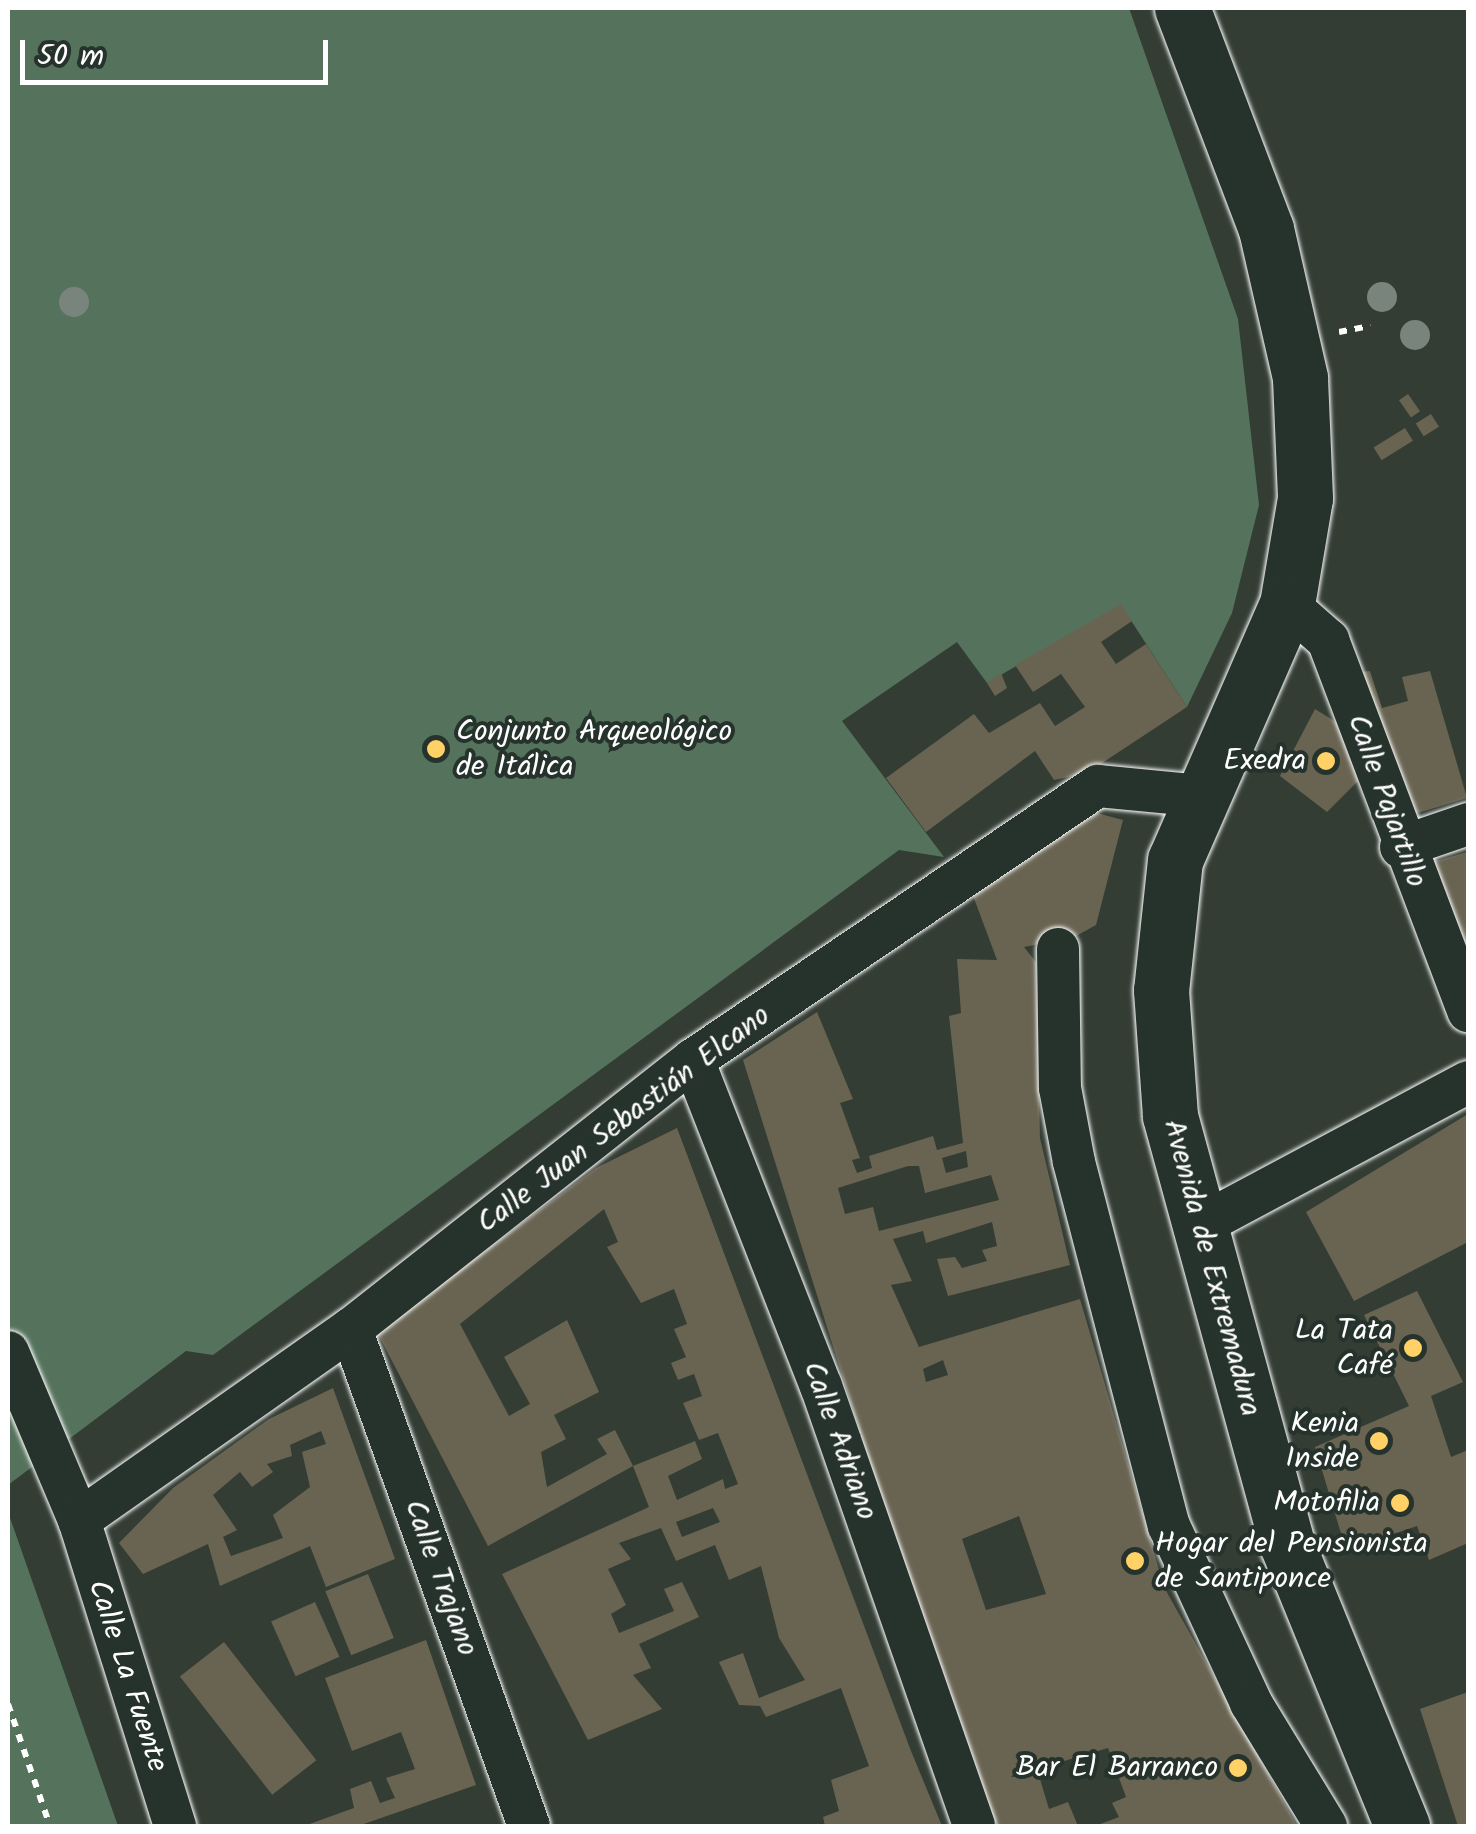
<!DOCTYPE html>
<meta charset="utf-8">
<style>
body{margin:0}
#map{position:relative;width:1476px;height:1834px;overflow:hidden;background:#333d34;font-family:Kalam,sans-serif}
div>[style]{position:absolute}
.green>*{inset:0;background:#55735c}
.building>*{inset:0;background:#696452;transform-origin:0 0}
.path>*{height:6px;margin-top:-3px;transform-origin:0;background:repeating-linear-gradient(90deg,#fff 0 8px,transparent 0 16px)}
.roads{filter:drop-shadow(0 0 2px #fff) drop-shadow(0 0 2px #fff)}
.minor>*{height:42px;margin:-21px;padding:0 21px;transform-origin:21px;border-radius:21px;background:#26332d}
.major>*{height:55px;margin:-27.5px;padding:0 27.5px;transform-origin:27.5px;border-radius:27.5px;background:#26332d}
.trees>*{width:30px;height:30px;margin:-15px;border-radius:50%;background:#79857c}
.dots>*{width:28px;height:28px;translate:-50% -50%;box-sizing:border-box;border:5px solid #26332d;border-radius:50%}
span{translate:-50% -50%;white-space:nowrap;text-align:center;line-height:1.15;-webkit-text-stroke:8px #26332d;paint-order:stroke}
.poi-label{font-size:30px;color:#fff}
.left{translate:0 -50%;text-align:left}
.right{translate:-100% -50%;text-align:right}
.street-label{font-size:30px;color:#fff}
.frame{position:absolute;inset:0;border:10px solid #fff;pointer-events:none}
.scale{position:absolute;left:20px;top:40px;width:308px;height:45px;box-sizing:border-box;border:5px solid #fff;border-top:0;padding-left:12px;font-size:30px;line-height:35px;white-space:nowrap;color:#fff;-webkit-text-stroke:8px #26332d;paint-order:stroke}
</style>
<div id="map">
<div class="green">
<i style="clip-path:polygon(8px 8px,1129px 8px,1238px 319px,1259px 505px,1232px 613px,1187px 707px,1121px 605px,987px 683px,957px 642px,842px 721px,944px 857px,899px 850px,213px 1355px,186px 1351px,8px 1485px)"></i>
<i style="clip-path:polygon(8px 1512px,118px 1826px,8px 1826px)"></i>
</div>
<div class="building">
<i style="left:1408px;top:394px;width:21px;height:11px;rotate:55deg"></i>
<i style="left:1431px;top:414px;width:15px;height:18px;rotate:58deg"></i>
<i style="left:1405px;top:428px;width:15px;height:37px;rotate:58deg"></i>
<i style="clip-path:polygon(1121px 604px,1132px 621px,1101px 642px,1116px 664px,1146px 644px,1187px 707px,1087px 773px,1054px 780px,1035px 751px,926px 832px,886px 778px,974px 714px,989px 733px,1040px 703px,1055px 726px,1085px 707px,1061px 674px,1033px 692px,1015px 665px)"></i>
<i style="clip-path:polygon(1370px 671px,1382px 708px,1408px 701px,1402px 677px,1430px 671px,1467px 798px,1404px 817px,1350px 673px)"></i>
<i style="clip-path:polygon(1001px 673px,1007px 688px,995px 696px,987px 683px)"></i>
<i style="clip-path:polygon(1315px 709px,1344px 727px,1358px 781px,1327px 812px,1280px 776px)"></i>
<i style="clip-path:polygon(evenodd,1093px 812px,1123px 820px,1096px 925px,1047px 952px,1044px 943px,1024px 947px,1036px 962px,1040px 1138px,1070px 1265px,948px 1296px,937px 1259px,955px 1257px,962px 1268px,987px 1261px,982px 1250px,997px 1246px,992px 1222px,926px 1243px,923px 1231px,893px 1239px,912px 1281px,891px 1285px,919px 1347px,1080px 1299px,1164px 1587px,1297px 1826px,1095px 1826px,1119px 1817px,1112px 1803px,1126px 1797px,1108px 1748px,1037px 1769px,1049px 1809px,1068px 1802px,1078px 1826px,984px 1826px,743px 1060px,817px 1012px,853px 1099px,840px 1103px,860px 1158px,852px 1160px,857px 1173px,872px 1168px,869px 1156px,933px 1136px,937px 1150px,963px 1143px,949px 1016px,961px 1013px,957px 959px,997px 960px,972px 893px,1093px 812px,966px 1151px,968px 1167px,946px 1173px,942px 1158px,966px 1151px,1093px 812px,908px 1166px,919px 1166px,925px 1193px,991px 1175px,999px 1200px,879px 1231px,873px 1207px,845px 1214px,838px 1188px,908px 1166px,1093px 812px,943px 1360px,948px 1375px,926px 1382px,923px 1369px,943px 1360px,1093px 812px,1019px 1516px,1046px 1594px,986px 1610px,962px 1539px,1019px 1516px)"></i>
<i style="clip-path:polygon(1468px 852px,1466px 910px,1468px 952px,1428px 863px)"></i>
<i style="clip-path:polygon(1468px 1114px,1468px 1242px,1354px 1301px,1306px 1212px)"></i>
<i style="clip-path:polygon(evenodd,677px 1128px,911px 1751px,942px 1826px,825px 1826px,823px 1817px,839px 1811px,831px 1780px,869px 1766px,841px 1688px,766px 1717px,760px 1706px,739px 1705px,719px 1662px,743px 1653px,759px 1698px,805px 1680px,779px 1638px,761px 1566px,729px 1580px,715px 1545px,676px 1561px,661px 1528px,619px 1543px,631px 1559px,608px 1569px,626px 1605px,611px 1614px,619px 1633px,674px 1611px,664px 1589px,682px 1582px,699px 1617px,639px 1644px,651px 1668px,633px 1675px,662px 1709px,588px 1740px,502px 1574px,649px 1507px,633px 1466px,488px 1546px,377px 1332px,596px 1168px,677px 1128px,604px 1209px,618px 1242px,607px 1247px,641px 1303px,674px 1289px,687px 1324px,674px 1329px,686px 1357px,671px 1363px,678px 1380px,694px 1374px,702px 1396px,683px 1403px,699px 1440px,718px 1433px,738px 1484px,725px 1489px,723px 1479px,677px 1500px,668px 1476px,702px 1459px,695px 1441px,633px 1466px,615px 1430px,597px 1439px,607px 1454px,547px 1487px,541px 1452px,566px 1439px,554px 1415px,599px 1392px,567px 1320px,504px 1357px,530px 1404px,509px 1416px,460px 1324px,604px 1209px,677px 1128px,713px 1508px,720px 1522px,682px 1537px,676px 1522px,713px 1508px)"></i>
<i style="clip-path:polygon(1417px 1291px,1463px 1382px,1431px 1396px,1451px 1457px,1468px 1450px,1468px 1543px,1429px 1560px,1417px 1526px,1346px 1550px,1315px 1447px,1409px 1406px,1364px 1315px)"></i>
<i style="clip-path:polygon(evenodd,333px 1388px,395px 1559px,326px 1587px,310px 1546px,220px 1586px,208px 1544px,143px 1574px,119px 1543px,173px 1488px,269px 1419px,333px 1388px,321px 1431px,326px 1444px,302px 1452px,310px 1487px,273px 1515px,283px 1538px,231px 1556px,223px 1537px,237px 1530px,213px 1495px,240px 1472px,252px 1487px,273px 1472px,267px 1464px,292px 1456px,290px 1445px,321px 1431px)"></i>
<i style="left:368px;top:1574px;width:69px;height:46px;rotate:68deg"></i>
<i style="left:315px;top:1602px;width:60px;height:48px;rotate:66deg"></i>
<i style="clip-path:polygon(426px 1640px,476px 1785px,358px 1826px,304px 1826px,354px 1808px,350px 1789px,371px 1781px,380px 1803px,395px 1798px,386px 1778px,415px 1769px,401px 1732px,352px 1751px,325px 1678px)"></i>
<i style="left:224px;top:1642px;width:150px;height:56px;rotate:52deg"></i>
<i style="clip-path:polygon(1468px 1692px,1468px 1826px,1458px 1826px,1420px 1709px)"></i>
</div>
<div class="path">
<i style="left:1339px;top:332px;width:32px;rotate:-11deg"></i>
<i style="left:8px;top:1704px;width:129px;rotate:71deg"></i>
</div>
<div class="roads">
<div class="minor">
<i style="left:1287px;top:604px;width:55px;rotate:41.3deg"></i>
<i style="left:1328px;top:640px;width:397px;rotate:69.3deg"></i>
<i style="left:1401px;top:847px;width:71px;rotate:-18.9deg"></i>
<i style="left:1058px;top:949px;width:139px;rotate:89.2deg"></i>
<i style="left:1060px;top:1088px;width:75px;rotate:79.3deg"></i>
<i style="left:1074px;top:1162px;width:376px;rotate:75.4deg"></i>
<i style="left:1169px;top:1526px;width:195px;rotate:65.1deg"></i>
<i style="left:1251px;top:1703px;width:144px;rotate:58.6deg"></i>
<i style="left:693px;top:1060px;width:350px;rotate:68.6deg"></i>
<i style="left:821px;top:1386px;width:466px;rotate:70.8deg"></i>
<i style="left:1195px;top:1228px;width:310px;rotate:-28.1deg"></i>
<i style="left:351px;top:1329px;width:528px;rotate:70.3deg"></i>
<i style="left:8px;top:1352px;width:182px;rotate:67.1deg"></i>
<i style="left:175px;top:1826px;width:321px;rotate:-107.4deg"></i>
<i style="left:79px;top:1520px;width:332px;rotate:-35.1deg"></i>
<i style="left:351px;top:1329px;width:435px;rotate:-38.2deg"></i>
<i style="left:693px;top:1060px;width:489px;rotate:-34.1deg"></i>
<i style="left:1098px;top:786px;width:103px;rotate:5.5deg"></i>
</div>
<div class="major">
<i style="left:1182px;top:8px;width:236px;rotate:69.2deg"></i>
<i style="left:1266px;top:229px;width:153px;rotate:77.1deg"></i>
<i style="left:1300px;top:378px;width:120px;rotate:87.6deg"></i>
<i style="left:1305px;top:498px;width:108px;rotate:99.6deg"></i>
<i style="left:1287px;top:604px;width:279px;rotate:113.6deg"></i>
<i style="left:1175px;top:860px;width:131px;rotate:96.1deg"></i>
<i style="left:1161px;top:990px;width:126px;rotate:85.9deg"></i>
<i style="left:1170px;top:1116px;width:444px;rotate:74.7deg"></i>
<i style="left:1287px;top:1544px;width:305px;rotate:67.8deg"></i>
</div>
</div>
<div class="trees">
<i style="left:1382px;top:297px"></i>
<i style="left:74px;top:302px"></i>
<i style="left:1415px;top:335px"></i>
</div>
<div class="dots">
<i style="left:436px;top:749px;background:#ffd166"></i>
<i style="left:1326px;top:761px;background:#ffd166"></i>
<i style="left:1413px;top:1348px;background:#ffd166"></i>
<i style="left:1379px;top:1441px;background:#ffd166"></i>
<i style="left:1400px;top:1503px;background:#ffd166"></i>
<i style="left:1135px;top:1561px;background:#ffd166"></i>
<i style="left:1238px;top:1768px;background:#ffd166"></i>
</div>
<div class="poi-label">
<span class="left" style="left:456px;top:749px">Conjunto Arqueológico<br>de Itálica</span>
<span class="right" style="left:1306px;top:761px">Exedra</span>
<span class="right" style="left:1393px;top:1348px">La Tata<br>Café</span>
<span class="right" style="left:1359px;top:1441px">Kenia<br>Inside</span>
<span class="right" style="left:1380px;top:1503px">Motofilia</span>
<span class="left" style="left:1155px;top:1561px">Hogar del Pensionista<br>de Santiponce</span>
<span class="right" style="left:1218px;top:1768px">Bar El Barranco</span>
</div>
<div class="street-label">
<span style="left:1386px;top:801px;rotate:70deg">Calle Pajartillo</span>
<span style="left:624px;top:1120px;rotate:-37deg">Calle Juan Sebastián Elcano</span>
<span style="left:1211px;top:1268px;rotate:75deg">Avenida de Extremadura</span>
<span style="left:839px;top:1441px;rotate:70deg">Calle Adriano</span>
<span style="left:440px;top:1578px;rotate:70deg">Calle Trajano</span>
<span style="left:127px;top:1676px;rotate:72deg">Calle La Fuente</span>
</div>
<div class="frame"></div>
<div class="scale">50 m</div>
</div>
